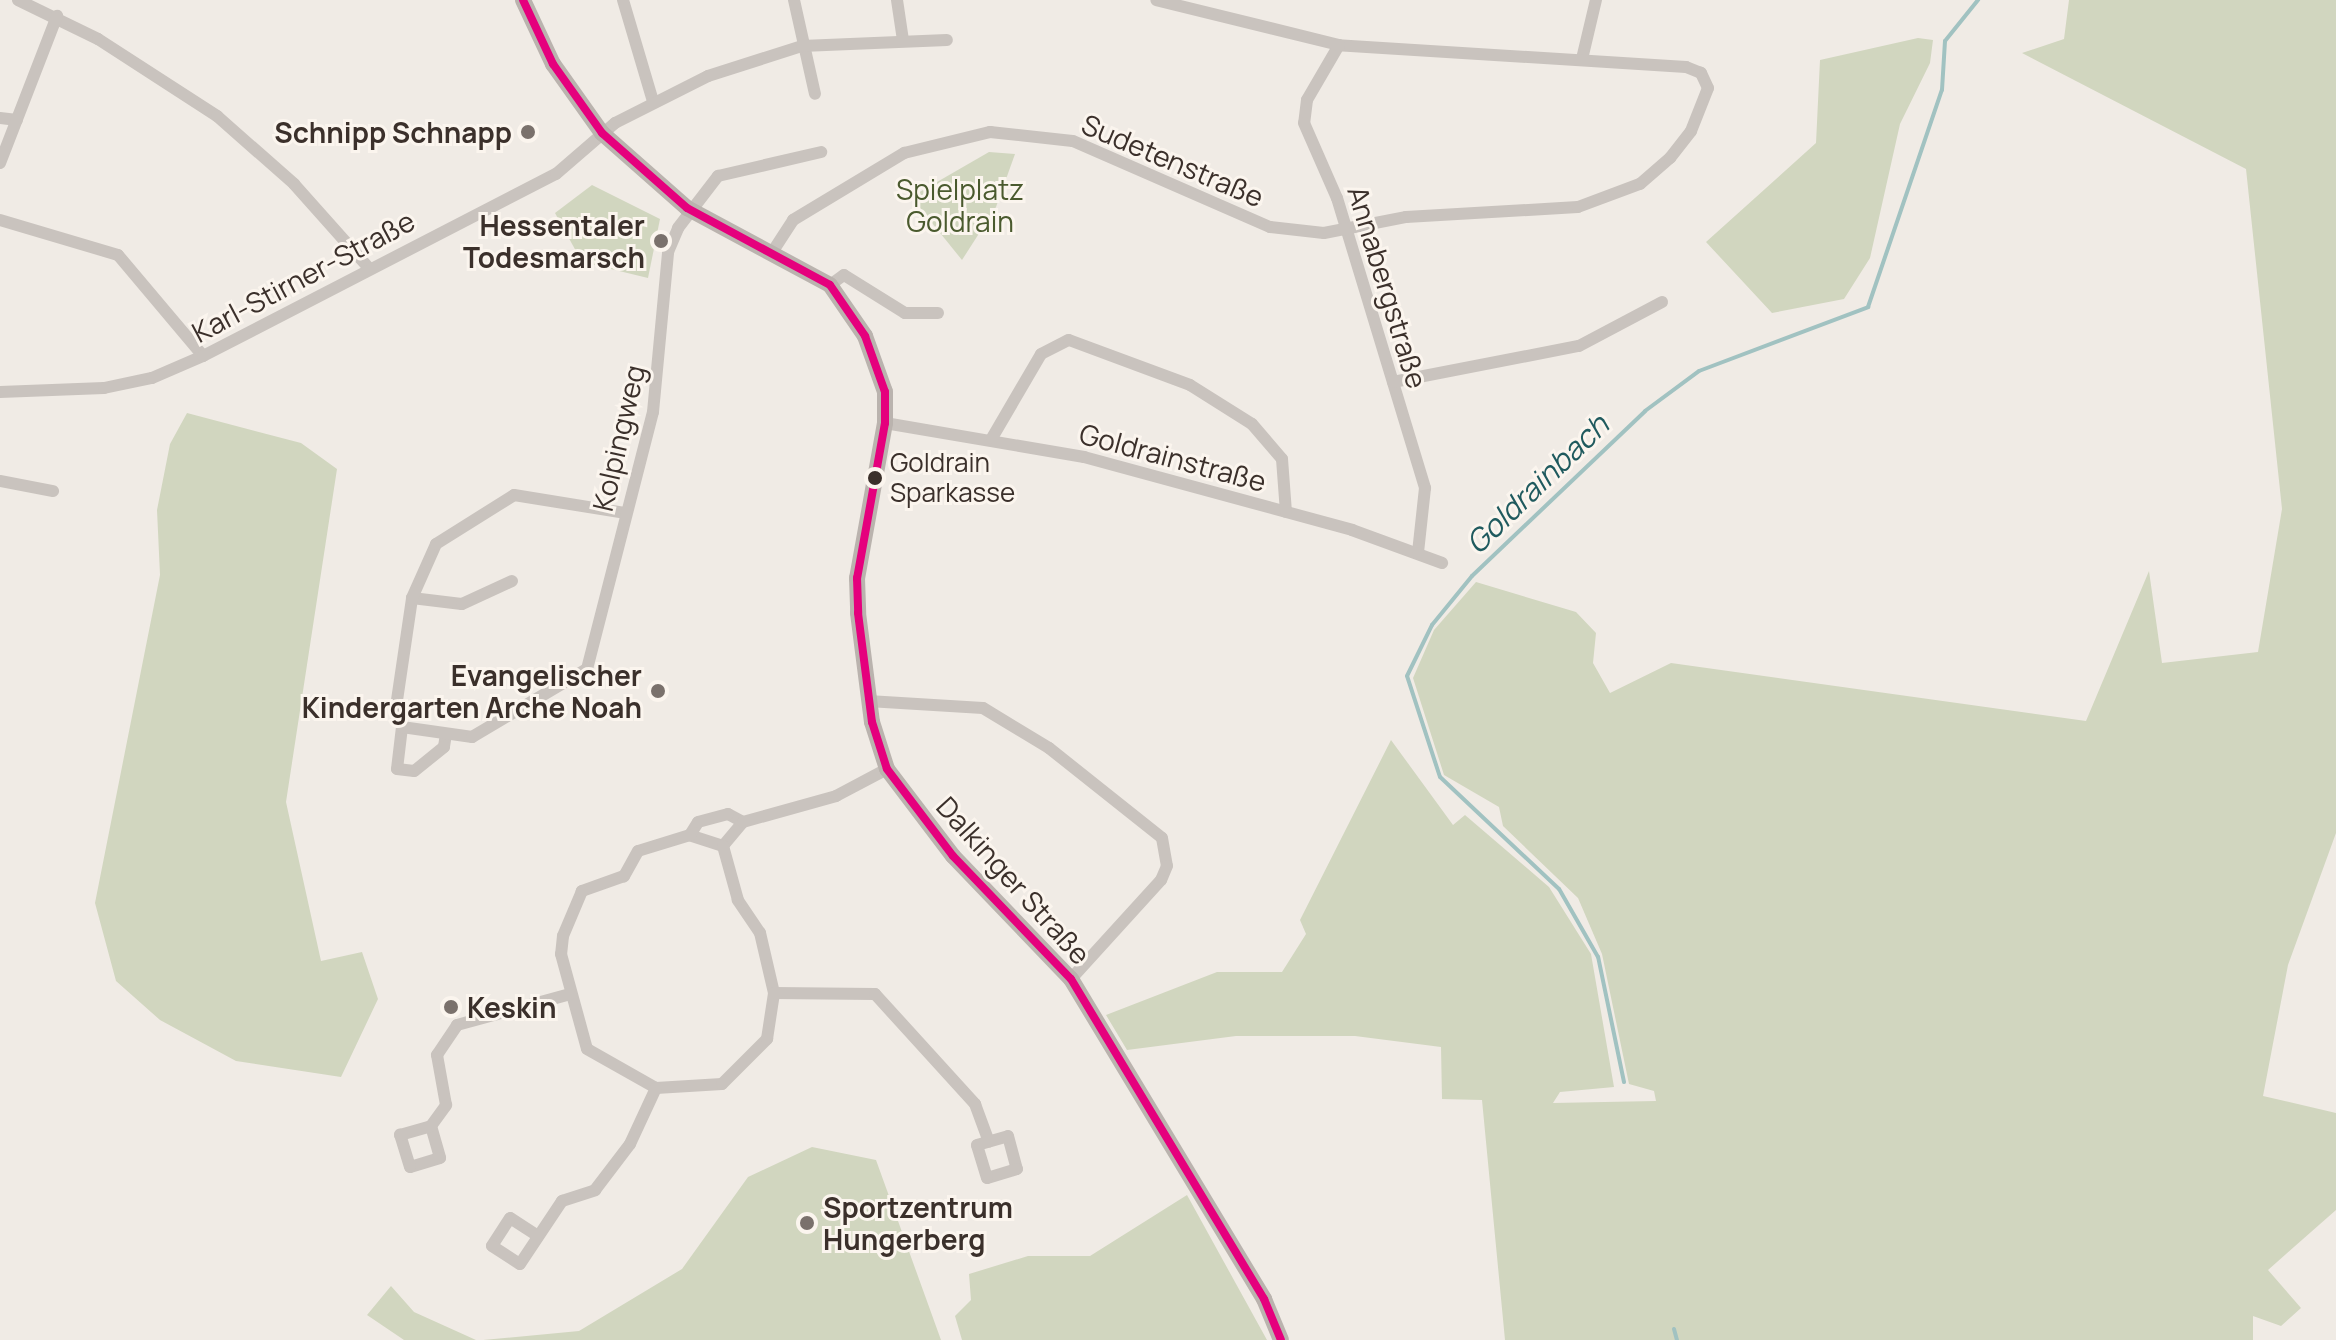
<!DOCTYPE html>
<meta charset="utf-8">
<style>
body{margin:0}
#map{position:relative;width:2336px;height:1340px;overflow:hidden;background:#f0ebe5;font-family:Manrope,sans-serif}
div>[style]{position:absolute}
.green>*{inset:0;background:#d1d6bf}
.stream>*{height:4px;margin:-2px;padding:0 2px;transform-origin:2px;border-radius:2px;background:#a1c2c1}
.street>*{height:12px;margin:-6px;padding:0 6px;transform-origin:6px;border-radius:6px;background:#c9c3be}
.secondary>*{height:16px;margin:-8px;padding:0 8px;transform-origin:8px;border-radius:8px;background:#bab3ae}
.bus-1>*{height:8px;margin:-4px;padding:0 4px;transform-origin:4px;border-radius:4px;background:#e5007d}
.dots>*{width:22px;height:22px;translate:-50% -50%;box-sizing:border-box;border:4px solid #fbf5ee;border-radius:50%}
span{translate:-50% -50%;white-space:nowrap;text-align:center;line-height:1.15;-webkit-text-stroke:6px #fbf5ee;paint-order:stroke}
.bus-label{font-size:26px;color:#3b302b}
.left{translate:0 -50%;text-align:left}
.poi-label{font-size:28px;color:#3b302b;font-weight:700}
.right{translate:-100% -50%;text-align:right}
.street-label{font-size:28px;color:#3b302b}
.park-label{font-size:28px;color:#4a5a2e}
.water-label{font-size:30px;color:#1f5a5e;font-style:italic}
</style>
<div id="map">
<div class="green">
<i style="clip-path:polygon(2069px 0,2336px 0,2336px 833px,2288px 965px,2263px 1096px,2336px 1113px,2336px 1210px,2268px 1270px,2301px 1308px,2281px 1326px,2253px 1316px,2253px 1340px,1505px 1340px,1482px 1100px,1442px 1099px,1441px 1047px,1355px 1036px,1236px 1036px,1127px 1050px,1106px 1015px,1217px 972px,1282px 972px,1306px 934px,1300px 920px,1391px 740px,1453px 825px,1465px 815px,1549px 887px,1591px 954px,1614px 1087px,1560px 1092px,1553px 1103px,1656px 1101px,1654px 1091px,1629px 1084px,1602px 954px,1578px 898px,1503px 826px,1499px 807px,1444px 775px,1413px 678px,1434px 630px,1476px 582px,1576px 612px,1596px 633px,1593px 663px,1610px 693px,1671px 663px,2086px 721px,2149px 571px,2162px 663px,2258px 652px,2282px 509px,2246px 169px,2022px 53px,2064px 39px)"></i>
<i style="clip-path:polygon(1918px 38px,1933px 40px,1930px 63px,1900px 124px,1870px 258px,1844px 299px,1772px 313px,1706px 242px,1816px 143px,1820px 60px)"></i>
<i style="clip-path:polygon(989px 152px,1015px 154px,996px 207px,962px 260px,911px 197px)"></i>
<i style="clip-path:polygon(592px 185px,660px 219px,648px 278px,582px 262px,555px 213px)"></i>
<i style="clip-path:polygon(187px 413px,301px 443px,337px 469px,286px 802px,321px 961px,362px 952px,378px 999px,341px 1077px,236px 1061px,160px 1020px,116px 981px,95px 903px,160px 575px,157px 510px,170px 444px)"></i>
<i style="clip-path:polygon(812px 1147px,876px 1160px,941px 1340px,483px 1340px,579px 1331px,682px 1269px,748px 1177px)"></i>
<i style="clip-path:polygon(1187px 1195px,1267px 1340px,962px 1340px,955px 1316px,971px 1300px,969px 1274px,1028px 1256px,1090px 1256px)"></i>
<i style="clip-path:polygon(391px 1286px,414px 1312px,476px 1340px,404px 1340px,367px 1315px)"></i>
</div>
<div class="stream">
<i style="left:1624px;top:1082px;width:128px;rotate:-101.7deg"></i>
<i style="left:1598px;top:957px;width:78px;rotate:-119.8deg"></i>
<i style="left:1559px;top:889px;width:163px;rotate:-136.7deg"></i>
<i style="left:1440px;top:777px;width:106px;rotate:-108.1deg"></i>
<i style="left:1407px;top:676px;width:57px;rotate:-63.9deg"></i>
<i style="left:1432px;top:625px;width:63px;rotate:-50.8deg"></i>
<i style="left:1472px;top:576px;width:239px;rotate:-43.6deg"></i>
<i style="left:1645px;top:411px;width:67px;rotate:-36.5deg"></i>
<i style="left:1699px;top:371px;width:181px;rotate:-20.7deg"></i>
<i style="left:1868px;top:307px;width:229px;rotate:-71.2deg"></i>
<i style="left:1942px;top:90px;width:49px;rotate:-86.5deg"></i>
<i style="left:1945px;top:41px;width:53px;rotate:-51.2deg"></i>
<i style="left:1674px;top:1329px;width:11px;rotate:75deg"></i>
</div>
<div class="street">
<i style="left:18px;top:0;width:89px;rotate:26deg"></i>
<i style="left:98px;top:39px;width:142px;rotate:32.9deg"></i>
<i style="left:217px;top:116px;width:103px;rotate:41.4deg"></i>
<i style="left:294px;top:184px;width:111px;rotate:48.3deg"></i>
<i style="left:623px;top:0;width:105px;rotate:73.5deg"></i>
<i style="left:794px;top:0;width:96px;rotate:77.4deg"></i>
<i style="left:897px;top:0;width:40px;rotate:81.5deg"></i>
<i style="left:1339px;top:45px;width:64px;rotate:120.2deg"></i>
<i style="left:1307px;top:100px;width:23px;rotate:97deg"></i>
<i style="left:1304px;top:123px;width:82px;rotate:66.3deg"></i>
<i style="left:1337px;top:198px;width:303px;rotate:73.1deg"></i>
<i style="left:1425px;top:488px;width:64px;rotate:96.2deg"></i>
<i style="left:1582px;top:59px;width:61px;rotate:-76.7deg"></i>
<i style="left:0;top:118px;width:17px;rotate:7deg"></i>
<i style="left:0;top:163px;width:158px;rotate:-68.8deg"></i>
<i style="left:0;top:220px;width:123px;rotate:16.5deg"></i>
<i style="left:118px;top:255px;width:132px;rotate:49.9deg"></i>
<i style="left:773px;top:251px;width:37px;rotate:-57deg"></i>
<i style="left:793px;top:220px;width:130px;rotate:-31.1deg"></i>
<i style="left:904px;top:153px;width:89px;rotate:-13.7deg"></i>
<i style="left:990px;top:132px;width:83px;rotate:6.2deg"></i>
<i style="left:1073px;top:141px;width:215px;rotate:23.6deg"></i>
<i style="left:1270px;top:227px;width:54px;rotate:6.3deg"></i>
<i style="left:1324px;top:233px;width:84px;rotate:-11deg"></i>
<i style="left:1406px;top:217px;width:172px;rotate:-3.3deg"></i>
<i style="left:1578px;top:207px;width:66px;rotate:-20.4deg"></i>
<i style="left:1640px;top:184px;width:40px;rotate:-41deg"></i>
<i style="left:1670px;top:158px;width:34px;rotate:-52deg"></i>
<i style="left:1691px;top:131px;width:46px;rotate:-68.4deg"></i>
<i style="left:1708px;top:88px;width:17px;rotate:-115deg"></i>
<i style="left:1701px;top:73px;width:16px;rotate:-158deg"></i>
<i style="left:1686px;top:67px;width:348px;rotate:-176.4deg"></i>
<i style="left:1339px;top:45px;width:188px;rotate:-166.2deg"></i>
<i style="left:830px;top:285px;width:17px;rotate:-36deg"></i>
<i style="left:844px;top:275px;width:72px;rotate:31.9deg"></i>
<i style="left:905px;top:313px;width:33px"></i>
<i style="left:1393px;top:382px;width:189px;rotate:-11deg"></i>
<i style="left:1579px;top:346px;width:94px;rotate:-27.9deg"></i>
<i style="left:0;top:392px;width:104px;rotate:-2.2deg"></i>
<i style="left:104px;top:388px;width:49px;rotate:-11.8deg"></i>
<i style="left:152px;top:378px;width:56px;rotate:-23.3deg"></i>
<i style="left:203px;top:356px;width:397px;rotate:-27.3deg"></i>
<i style="left:556px;top:174px;width:78px;rotate:-40.8deg"></i>
<i style="left:615px;top:123px;width:104px;rotate:-26.8deg"></i>
<i style="left:708px;top:76px;width:99px;rotate:-17.7deg"></i>
<i style="left:802px;top:46px;width:145px;rotate:-2.4deg"></i>
<i style="left:885px;top:423px;width:202px;rotate:9.7deg"></i>
<i style="left:1084px;top:457px;width:278px;rotate:15.2deg"></i>
<i style="left:1352px;top:530px;width:96px;rotate:20.1deg"></i>
<i style="left:992px;top:438px;width:97px;rotate:-59.7deg"></i>
<i style="left:1041px;top:354px;width:31px;rotate:-27deg"></i>
<i style="left:1069px;top:340px;width:129px;rotate:20.4deg"></i>
<i style="left:1190px;top:385px;width:73px;rotate:32.2deg"></i>
<i style="left:1252px;top:424px;width:46px;rotate:49.4deg"></i>
<i style="left:1282px;top:459px;width:53px;rotate:85.7deg"></i>
<i style="left:0;top:481px;width:54px;rotate:10.7deg"></i>
<i style="left:412px;top:598px;width:50px;rotate:6.8deg"></i>
<i style="left:462px;top:604px;width:55px;rotate:-24.7deg"></i>
<i style="left:868px;top:701px;width:115px;rotate:3.5deg"></i>
<i style="left:983px;top:708px;width:77px;rotate:31.2deg"></i>
<i style="left:1049px;top:748px;width:144px;rotate:38.5deg"></i>
<i style="left:1162px;top:838px;width:28px;rotate:80deg"></i>
<i style="left:1167px;top:866px;width:15px;rotate:113deg"></i>
<i style="left:1161px;top:880px;width:134px;rotate:132.3deg"></i>
<i style="left:402px;top:727px;width:21px;rotate:-107deg"></i>
<i style="left:396px;top:707px;width:110px;rotate:-81.6deg"></i>
<i style="left:412px;top:598px;width:59px;rotate:-66deg"></i>
<i style="left:436px;top:544px;width:92px;rotate:-32.1deg"></i>
<i style="left:514px;top:495px;width:112px;rotate:9.2deg"></i>
<i style="left:446px;top:734px;width:13px;rotate:99deg"></i>
<i style="left:444px;top:747px;width:38px;rotate:141deg"></i>
<i style="left:414px;top:771px;width:17px;rotate:-173deg"></i>
<i style="left:397px;top:769px;width:42px;rotate:-83.2deg"></i>
<i style="left:402px;top:727px;width:71px;rotate:8.1deg"></i>
<i style="left:472px;top:737px;width:134px;rotate:-30.6deg"></i>
<i style="left:587px;top:669px;width:265px;rotate:-75.6deg"></i>
<i style="left:653px;top:412px;width:161px;rotate:-84.6deg"></i>
<i style="left:668px;top:252px;width:26px;rotate:-67deg"></i>
<i style="left:678px;top:228px;width:66px;rotate:-52.4deg"></i>
<i style="left:718px;top:176px;width:106px;rotate:-13.1deg"></i>
<i style="left:728px;top:814px;width:17px;rotate:28deg"></i>
<i style="left:743px;top:822px;width:31px;rotate:130deg"></i>
<i style="left:723px;top:846px;width:35px;rotate:-162deg"></i>
<i style="left:690px;top:835px;width:15px;rotate:-58deg"></i>
<i style="left:698px;top:822px;width:31px;rotate:-15deg"></i>
<i style="left:743px;top:822px;width:97px;rotate:-15.6deg"></i>
<i style="left:836px;top:796px;width:58px;rotate:-27.9deg"></i>
<i style="left:690px;top:835px;width:54px;rotate:162.9deg"></i>
<i style="left:638px;top:851px;width:29px;rotate:119deg"></i>
<i style="left:624px;top:876px;width:45px;rotate:160.3deg"></i>
<i style="left:582px;top:891px;width:49px;rotate:112.9deg"></i>
<i style="left:563px;top:936px;width:18px;rotate:96deg"></i>
<i style="left:561px;top:954px;width:98px;rotate:74.7deg"></i>
<i style="left:587px;top:1049px;width:79px;rotate:29.5deg"></i>
<i style="left:656px;top:1088px;width:66px;rotate:-3.5deg"></i>
<i style="left:722px;top:1084px;width:64px;rotate:-45deg"></i>
<i style="left:767px;top:1039px;width:47px;rotate:-81.3deg"></i>
<i style="left:774px;top:993px;width:62px;rotate:-103.1deg"></i>
<i style="left:760px;top:933px;width:40px;rotate:-124deg"></i>
<i style="left:738px;top:900px;width:56px;rotate:-105.5deg"></i>
<i style="left:774px;top:993px;width:101px;rotate:0.6deg"></i>
<i style="left:875px;top:994px;width:149px;rotate:47.7deg"></i>
<i style="left:975px;top:1104px;width:40px;rotate:69.8deg"></i>
<i style="left:431px;top:1126px;width:33px;rotate:74deg"></i>
<i style="left:440px;top:1158px;width:31px;rotate:163deg"></i>
<i style="left:410px;top:1167px;width:34px;rotate:-107deg"></i>
<i style="left:400px;top:1135px;width:32px;rotate:-16deg"></i>
<i style="left:431px;top:1126px;width:26px;rotate:-54deg"></i>
<i style="left:446px;top:1105px;width:51px;rotate:-100.2deg"></i>
<i style="left:437px;top:1055px;width:36px;rotate:-56deg"></i>
<i style="left:457px;top:1025px;width:117px;rotate:-15.3deg"></i>
<i style="left:1008px;top:1136px;width:34px;rotate:75deg"></i>
<i style="left:1017px;top:1169px;width:31px;rotate:163deg"></i>
<i style="left:987px;top:1178px;width:34px;rotate:-107deg"></i>
<i style="left:977px;top:1145px;width:32px;rotate:-16deg"></i>
<i style="left:538px;top:1236px;width:33px;rotate:-147deg"></i>
<i style="left:510px;top:1218px;width:33px;rotate:123deg"></i>
<i style="left:492px;top:1246px;width:33px;rotate:33deg"></i>
<i style="left:520px;top:1264px;width:76px;rotate:-56.3deg"></i>
<i style="left:562px;top:1201px;width:35px;rotate:-18deg"></i>
<i style="left:595px;top:1190px;width:58px;rotate:-52.7deg"></i>
<i style="left:630px;top:1144px;width:62px;rotate:-65.1deg"></i>
</div>
<div class="secondary">
<i style="left:523px;top:0;width:71px;rotate:64.9deg"></i>
<i style="left:553px;top:64px;width:85px;rotate:54.6deg"></i>
<i style="left:602px;top:133px;width:113px;rotate:41.4deg"></i>
<i style="left:687px;top:208px;width:162px;rotate:28.3deg"></i>
<i style="left:830px;top:285px;width:62px;rotate:55.5deg"></i>
<i style="left:865px;top:336px;width:59px;rotate:70.3deg"></i>
<i style="left:885px;top:392px;width:31px;rotate:90deg"></i>
<i style="left:885px;top:423px;width:158px;rotate:100.2deg"></i>
<i style="left:857px;top:578px;width:35px;rotate:88deg"></i>
<i style="left:858px;top:613px;width:110px;rotate:82.7deg"></i>
<i style="left:872px;top:722px;width:49px;rotate:72.3deg"></i>
<i style="left:887px;top:769px;width:109px;rotate:52.8deg"></i>
<i style="left:953px;top:856px;width:170px;rotate:46.2deg"></i>
<i style="left:1071px;top:979px;width:374px;rotate:58.9deg"></i>
<i style="left:1264px;top:1299px;width:44px;rotate:67.5deg"></i>
</div>
<div class="bus-1">
<i style="left:523px;top:0;width:71px;rotate:64.9deg"></i>
<i style="left:553px;top:64px;width:85px;rotate:54.6deg"></i>
<i style="left:602px;top:133px;width:113px;rotate:41.4deg"></i>
<i style="left:687px;top:208px;width:162px;rotate:28.3deg"></i>
<i style="left:830px;top:285px;width:62px;rotate:55.5deg"></i>
<i style="left:865px;top:336px;width:59px;rotate:70.3deg"></i>
<i style="left:885px;top:392px;width:31px;rotate:90deg"></i>
<i style="left:885px;top:423px;width:158px;rotate:100.2deg"></i>
<i style="left:857px;top:578px;width:35px;rotate:88deg"></i>
<i style="left:858px;top:613px;width:110px;rotate:82.7deg"></i>
<i style="left:872px;top:722px;width:49px;rotate:72.3deg"></i>
<i style="left:887px;top:769px;width:109px;rotate:52.8deg"></i>
<i style="left:953px;top:856px;width:170px;rotate:46.2deg"></i>
<i style="left:1071px;top:979px;width:374px;rotate:58.9deg"></i>
<i style="left:1264px;top:1299px;width:44px;rotate:67.5deg"></i>
</div>
<div class="dots">
<i style="left:528px;top:132px;background:#7a716c"></i>
<i style="left:661px;top:241px;background:#7a716c"></i>
<i style="left:875px;top:478px;background:#3b302b"></i>
<i style="left:658px;top:691px;background:#7a716c"></i>
<i style="left:451px;top:1007px;background:#7a716c"></i>
<i style="left:807px;top:1223px;background:#7a716c"></i>
</div>
<div class="bus-label">
<span class="left" style="left:890px;top:478px">Goldrain<br>Sparkasse</span>
</div>
<div class="poi-label">
<span class="right" style="left:512px;top:132px">Schnipp Schnapp</span>
<span class="right" style="left:645px;top:241px">Hessentaler<br>Todesmarsch</span>
<span class="right" style="left:642px;top:691px">Evangelischer<br>Kindergarten Arche Noah</span>
<span class="left" style="left:467px;top:1007px">Keskin</span>
<span class="left" style="left:823px;top:1223px">Sportzentrum<br>Hungerberg</span>
</div>
<div class="street-label">
<span style="left:1173px;top:160px;rotate:23deg">Sudetenstraße</span>
<span style="left:303px;top:276px;rotate:-28deg">Karl-Stirner-Straße</span>
<span style="left:1388px;top:287px;rotate:73deg">Annabergstraße</span>
<span style="left:618px;top:438px;rotate:-77deg">Kolpingweg</span>
<span style="left:1173px;top:457px;rotate:15deg">Goldrainstraße</span>
<span style="left:1014px;top:880px;rotate:48deg">Dalkinger Straße</span>
</div>
<div class="park-label">
<span style="left:960px;top:205px">Spielplatz<br>Goldrain</span>
</div>
<div class="water-label">
<span style="left:1537px;top:484px;rotate:-44deg">Goldrainbach</span>
</div>
</div>
